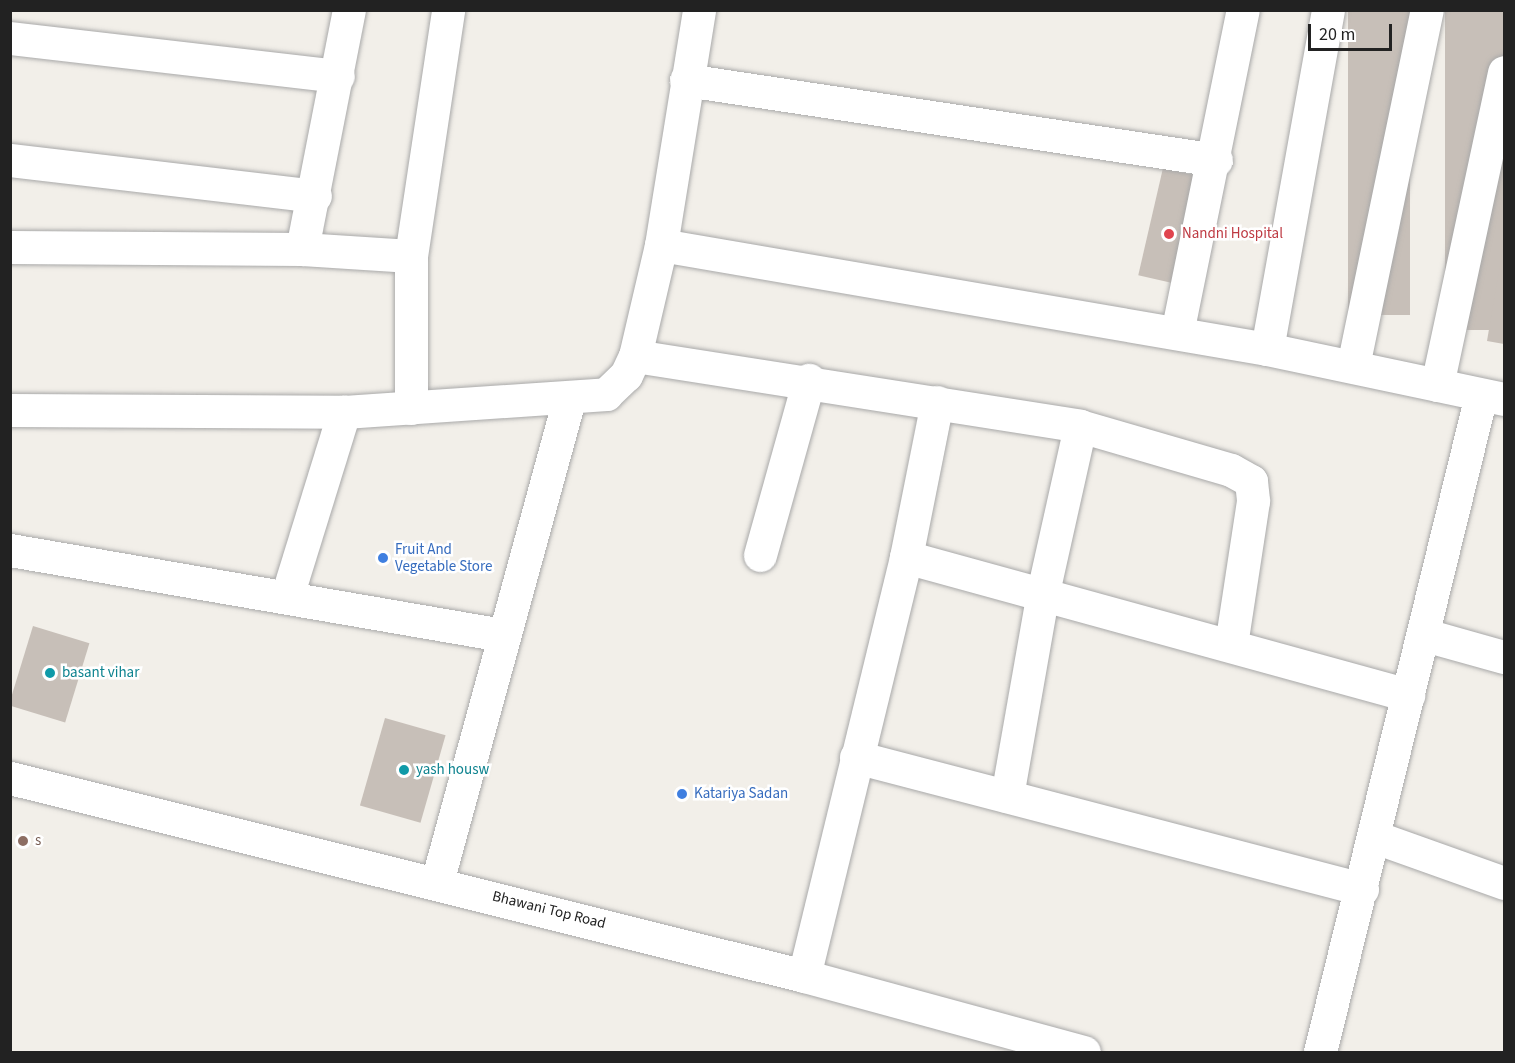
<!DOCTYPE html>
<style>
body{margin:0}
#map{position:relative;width:1515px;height:1063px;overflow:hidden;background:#f2efe9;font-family:"Source Sans 3",sans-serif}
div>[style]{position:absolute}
.building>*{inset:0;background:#c7bfb8;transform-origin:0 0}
.roads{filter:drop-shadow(0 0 2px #a9a9a9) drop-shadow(0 0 2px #a9a9a9)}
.minor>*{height:33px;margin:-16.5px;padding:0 16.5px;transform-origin:16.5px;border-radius:16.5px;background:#fff}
.tertiary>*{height:33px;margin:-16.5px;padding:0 16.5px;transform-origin:16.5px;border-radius:16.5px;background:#fff}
.dots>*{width:16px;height:16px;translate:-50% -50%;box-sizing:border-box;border:3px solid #fff;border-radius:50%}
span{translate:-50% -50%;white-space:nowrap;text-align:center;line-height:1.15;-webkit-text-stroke:5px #fff;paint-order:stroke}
.health-label{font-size:15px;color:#be3a42}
.left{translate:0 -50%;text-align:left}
.shop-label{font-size:15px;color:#366cbe}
.culture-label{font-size:15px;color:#0d838f}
.education-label{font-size:15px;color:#785e54}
.street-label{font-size:15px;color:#222}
.frame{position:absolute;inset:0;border:12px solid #222;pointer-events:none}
.scale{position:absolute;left:1308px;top:24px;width:84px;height:27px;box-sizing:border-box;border:3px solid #222;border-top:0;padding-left:8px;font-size:18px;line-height:21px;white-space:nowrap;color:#222;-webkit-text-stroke:4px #fff;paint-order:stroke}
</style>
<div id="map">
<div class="building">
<i style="left:1348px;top:10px;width:62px;height:305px"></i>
<i style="left:1445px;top:10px;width:59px;height:320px"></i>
<i style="left:1163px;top:168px;width:36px;height:110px;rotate:13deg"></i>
<i style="clip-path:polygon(1503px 246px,1504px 246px,1504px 344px,1487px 341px)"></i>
<i style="left:33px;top:626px;width:59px;height:83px;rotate:17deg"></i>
<i style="left:385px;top:718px;width:63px;height:91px;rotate:16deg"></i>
</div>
<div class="roads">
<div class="minor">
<i style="left:10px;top:38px;width:330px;rotate:6.6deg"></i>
<i style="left:686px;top:80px;width:536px;rotate:8.58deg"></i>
<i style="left:10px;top:160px;width:307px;rotate:6.7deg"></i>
<i style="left:661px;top:245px;width:615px;rotate:9.74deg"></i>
<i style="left:1267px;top:349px;width:242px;rotate:11.9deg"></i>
<i style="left:10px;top:247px;width:292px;rotate:0.4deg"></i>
<i style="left:302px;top:249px;width:109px;rotate:3.7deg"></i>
<i style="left:302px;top:249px;width:244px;rotate:-78.9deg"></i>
<i style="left:1177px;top:333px;width:330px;rotate:-78.5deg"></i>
<i style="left:1267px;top:349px;width:344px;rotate:-79.8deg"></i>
<i style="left:635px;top:356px;width:450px;rotate:8.9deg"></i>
<i style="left:1080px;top:426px;width:157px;rotate:16.2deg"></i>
<i style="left:1231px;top:470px;width:23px;rotate:29deg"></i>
<i style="left:1251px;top:481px;width:20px;rotate:84deg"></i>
<i style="left:1253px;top:501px;width:145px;rotate:98.7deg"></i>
<i style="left:1353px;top:366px;width:364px;rotate:-78.3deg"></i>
<i style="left:1437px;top:385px;width:320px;rotate:-77.9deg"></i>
<i style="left:411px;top:408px;width:152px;rotate:-90deg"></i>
<i style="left:411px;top:256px;width:249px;rotate:-81.4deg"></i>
<i style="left:10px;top:410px;width:334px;rotate:0.3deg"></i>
<i style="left:344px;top:412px;width:263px;rotate:-3.9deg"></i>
<i style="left:606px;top:394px;width:28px;rotate:-44deg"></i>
<i style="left:626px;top:375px;width:21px;rotate:-65deg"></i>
<i style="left:635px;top:356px;width:114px;rotate:-76.8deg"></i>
<i style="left:661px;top:245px;width:238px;rotate:-80.8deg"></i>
<i style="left:10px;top:550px;width:498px;rotate:9.8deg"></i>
<i style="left:760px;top:555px;width:182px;rotate:-74.4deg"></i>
<i style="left:906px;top:557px;width:521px;rotate:15.37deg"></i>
<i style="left:287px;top:596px;width:193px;rotate:-72.8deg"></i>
<i style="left:1425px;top:635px;width:82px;rotate:15.6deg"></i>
<i style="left:856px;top:757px;width:523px;rotate:14.62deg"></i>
<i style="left:1007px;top:796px;width:207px;rotate:-80deg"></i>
<i style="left:1043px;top:592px;width:170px;rotate:-77.4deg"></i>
<i style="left:1375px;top:837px;width:137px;rotate:19.6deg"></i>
<i style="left:437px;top:882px;width:500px;rotate:-74.7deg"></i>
<i style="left:804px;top:976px;width:431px;rotate:-76.3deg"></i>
<i style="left:906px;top:557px;width:158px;rotate:-78.7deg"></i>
<i style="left:1320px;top:1052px;width:676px;rotate:-76.23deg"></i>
</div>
<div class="tertiary">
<i style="left:10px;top:778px;width:818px;rotate:14deg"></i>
<i style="left:804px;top:976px;width:290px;rotate:15.2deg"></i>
</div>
</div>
<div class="dots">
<i style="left:1169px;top:234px;background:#e0444e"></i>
<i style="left:383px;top:558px;background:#3f7fe0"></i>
<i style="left:50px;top:673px;background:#0f9aa8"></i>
<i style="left:404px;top:770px;background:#0f9aa8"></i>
<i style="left:682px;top:794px;background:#3f7fe0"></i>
<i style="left:23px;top:841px;background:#8d6e63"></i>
</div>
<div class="health-label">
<span class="left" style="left:1182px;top:234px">Nandni Hospital</span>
</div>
<div class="shop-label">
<span class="left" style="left:395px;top:558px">Fruit And<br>Vegetable Store</span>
<span class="left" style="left:694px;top:794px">Katariya Sadan</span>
</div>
<div class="culture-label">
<span class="left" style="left:62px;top:673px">basant vihar</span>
<span class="left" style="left:416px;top:770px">yash housw</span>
</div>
<div class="education-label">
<span class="left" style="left:35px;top:841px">s</span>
</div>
<div class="street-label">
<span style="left:549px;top:910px;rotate:14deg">Bhawani Top Road</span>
</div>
<div class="frame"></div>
<div class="scale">20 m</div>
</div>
